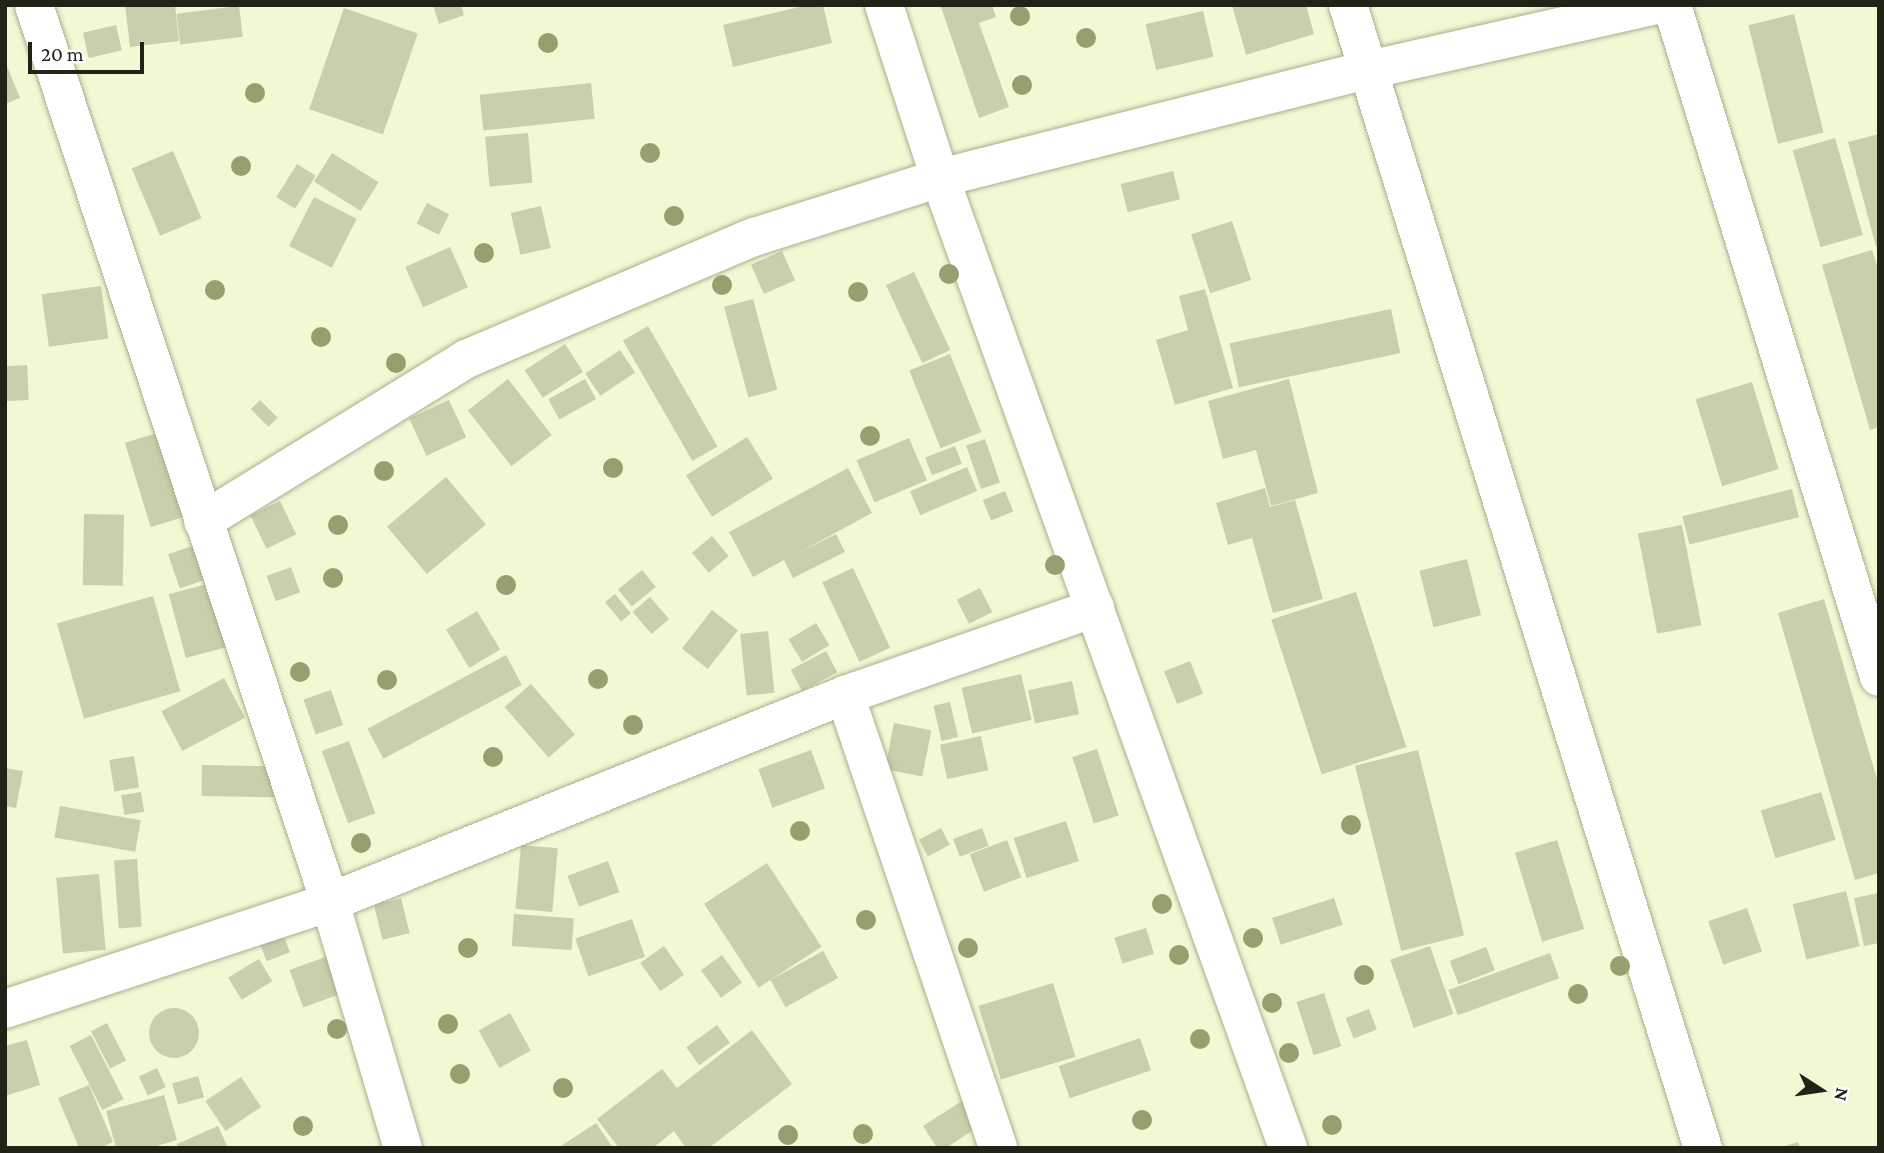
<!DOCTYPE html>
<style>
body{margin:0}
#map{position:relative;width:1884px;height:1153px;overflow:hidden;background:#f0f8d4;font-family:"Crimson Pro",serif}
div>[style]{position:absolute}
.building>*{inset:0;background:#c8cfac;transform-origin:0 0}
.round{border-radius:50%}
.roads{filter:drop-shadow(0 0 2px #a8af8d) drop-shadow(0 0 2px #a8af8d)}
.minor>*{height:38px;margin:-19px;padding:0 19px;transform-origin:19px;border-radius:19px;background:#fff}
.trees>*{width:20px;height:20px;margin:-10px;border-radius:50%;background:#969f6d}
span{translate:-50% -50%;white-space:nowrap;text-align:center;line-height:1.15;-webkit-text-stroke:5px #fff;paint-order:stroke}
.frame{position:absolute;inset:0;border:7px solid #212316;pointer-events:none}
.north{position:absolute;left:1786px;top:1055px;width:70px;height:70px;-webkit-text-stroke:5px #fff;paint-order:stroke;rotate:102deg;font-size:19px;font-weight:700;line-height:28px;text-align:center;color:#212316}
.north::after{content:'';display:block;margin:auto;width:24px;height:32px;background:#212316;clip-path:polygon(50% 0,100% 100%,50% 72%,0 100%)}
.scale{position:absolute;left:28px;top:42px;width:116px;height:32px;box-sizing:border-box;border:4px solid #212316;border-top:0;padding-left:9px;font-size:21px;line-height:24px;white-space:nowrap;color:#212316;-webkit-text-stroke:5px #fff;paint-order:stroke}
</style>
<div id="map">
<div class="building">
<i style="clip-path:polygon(125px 5px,175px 5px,179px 41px,130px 47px)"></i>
<i style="clip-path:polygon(433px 5px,461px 5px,464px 15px,439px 24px)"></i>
<i style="clip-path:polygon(808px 5px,823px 5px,832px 43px,733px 67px,723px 25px)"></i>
<i style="clip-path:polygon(946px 5px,992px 5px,996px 17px,979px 23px,1009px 107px,979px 118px,941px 7px)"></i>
<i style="clip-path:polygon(1232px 5px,1306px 5px,1314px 34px,1246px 55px)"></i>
<i style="left:239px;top:6px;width:31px;height:63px;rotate:83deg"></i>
<i style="left:344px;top:8px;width:78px;height:107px;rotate:19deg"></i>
<i style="left:1203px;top:11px;width:47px;height:59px;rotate:77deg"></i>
<i style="left:1794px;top:14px;width:122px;height:47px;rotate:76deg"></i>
<i style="left:116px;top:25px;width:26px;height:34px;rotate:77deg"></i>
<i style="clip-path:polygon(5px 61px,20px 98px,5px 104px)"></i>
<i style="left:591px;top:83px;width:36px;height:112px;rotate:84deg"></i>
<i style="left:528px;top:133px;width:50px;height:43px;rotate:85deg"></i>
<i style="clip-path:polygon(1879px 134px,1879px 246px,1876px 247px,1848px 142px)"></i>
<i style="left:1835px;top:138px;width:101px;height:44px;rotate:74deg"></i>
<i style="left:173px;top:151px;width:73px;height:45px;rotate:67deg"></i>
<i style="left:332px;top:153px;width:55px;height:34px;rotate:32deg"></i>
<i style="left:297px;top:164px;width:22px;height:39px;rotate:32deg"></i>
<i style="left:1173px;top:171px;width:29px;height:54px;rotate:76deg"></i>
<i style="left:314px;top:197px;width:48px;height:55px;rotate:27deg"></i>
<i style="left:427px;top:203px;width:25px;height:23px;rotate:27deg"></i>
<i style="left:541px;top:206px;width:43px;height:31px;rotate:77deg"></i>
<i style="left:1232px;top:221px;width:62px;height:43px;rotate:72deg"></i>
<i style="left:450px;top:247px;width:44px;height:49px;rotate:66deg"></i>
<i style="clip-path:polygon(1872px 250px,1879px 272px,1879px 427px,1870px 430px,1822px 265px)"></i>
<i style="left:782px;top:251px;width:32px;height:34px;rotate:66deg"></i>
<i style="left:914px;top:272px;width:86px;height:31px;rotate:65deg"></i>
<i style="left:101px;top:286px;width:53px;height:60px;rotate:82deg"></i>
<i style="clip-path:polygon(1205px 289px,1233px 388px,1175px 405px,1156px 340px,1188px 330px,1179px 296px)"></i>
<i style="left:753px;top:299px;width:94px;height:30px;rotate:75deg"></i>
<i style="left:1391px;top:309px;width:45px;height:165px;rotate:78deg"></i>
<i style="left:648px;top:326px;width:139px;height:29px;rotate:60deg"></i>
<i style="left:565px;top:344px;width:33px;height:48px;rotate:57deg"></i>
<i style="left:620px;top:350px;width:27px;height:42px;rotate:56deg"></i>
<i style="left:950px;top:354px;width:84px;height:44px;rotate:68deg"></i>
<i style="left:27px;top:365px;width:35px;height:22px;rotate:87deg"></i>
<i style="left:508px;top:379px;width:71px;height:51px;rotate:52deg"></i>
<i style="left:585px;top:379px;width:23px;height:42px;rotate:61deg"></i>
<i style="clip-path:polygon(1289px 379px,1318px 493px,1271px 506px,1256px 450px,1223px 459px,1208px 401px)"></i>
<i style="left:1752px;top:382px;width:91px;height:59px;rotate:73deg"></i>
<i style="left:260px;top:400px;width:25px;height:13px;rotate:45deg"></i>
<i style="left:449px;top:400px;width:41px;height:44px;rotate:65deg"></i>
<i style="left:167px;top:430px;width:88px;height:44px;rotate:73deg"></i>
<i style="left:747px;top:437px;width:49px;height:72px;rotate:58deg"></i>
<i style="left:909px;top:438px;width:46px;height:57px;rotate:67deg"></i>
<i style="left:985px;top:439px;width:46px;height:20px;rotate:71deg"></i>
<i style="left:955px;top:446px;width:19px;height:32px;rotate:69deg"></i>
<i style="left:967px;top:467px;width:26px;height:62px;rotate:67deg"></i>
<i style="clip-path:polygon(848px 468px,872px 513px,798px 553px,836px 534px,845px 552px,793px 578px,784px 560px,753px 577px,729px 532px)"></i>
<i style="left:446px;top:477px;width:62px;height:77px;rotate:50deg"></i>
<i style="clip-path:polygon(1265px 488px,1270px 507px,1295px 500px,1323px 599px,1273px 613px,1252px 538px,1228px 545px,1216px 503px)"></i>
<i style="left:1792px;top:489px;width:29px;height:113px;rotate:76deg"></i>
<i style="left:1005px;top:491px;width:22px;height:24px;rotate:68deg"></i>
<i style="left:280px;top:501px;width:37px;height:33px;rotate:64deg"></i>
<i style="left:84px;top:514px;width:40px;height:71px;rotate:1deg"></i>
<i style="left:1682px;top:525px;width:102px;height:45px;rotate:79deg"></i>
<i style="left:712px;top:536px;width:26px;height:26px;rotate:50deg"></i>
<i style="left:204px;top:542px;width:36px;height:38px;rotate:71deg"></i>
<i style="left:1467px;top:559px;width:58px;height:49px;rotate:76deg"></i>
<i style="left:291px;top:567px;width:27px;height:26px;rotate:70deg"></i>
<i style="left:853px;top:568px;width:88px;height:34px;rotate:65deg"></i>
<i style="left:642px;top:570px;width:22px;height:31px;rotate:51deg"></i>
<i style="left:218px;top:581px;width:66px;height:51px;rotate:75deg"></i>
<i style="left:980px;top:588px;width:27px;height:26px;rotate:63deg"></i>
<i style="left:1356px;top:592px;width:163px;height:89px;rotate:72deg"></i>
<i style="left:615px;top:594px;width:25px;height:13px;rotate:50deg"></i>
<i style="left:153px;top:596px;width:99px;height:100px;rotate:74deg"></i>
<i style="left:650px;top:597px;width:29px;height:23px;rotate:49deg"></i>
<i style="clip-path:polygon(1824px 599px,1879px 786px,1879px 873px,1855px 880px,1778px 613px)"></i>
<i style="left:712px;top:610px;width:33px;height:49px;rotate:38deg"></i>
<i style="left:477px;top:611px;width:45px;height:36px;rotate:59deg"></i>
<i style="left:816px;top:623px;width:26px;height:32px;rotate:59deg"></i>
<i style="left:768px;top:631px;width:62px;height:28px;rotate:84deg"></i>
<i style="left:826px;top:651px;width:24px;height:40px;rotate:62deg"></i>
<i style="left:506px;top:655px;width:34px;height:157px;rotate:62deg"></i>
<i style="left:1190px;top:661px;width:35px;height:28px;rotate:68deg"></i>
<i style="left:1021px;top:674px;width:47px;height:61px;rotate:77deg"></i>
<i style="left:224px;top:678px;width:45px;height:71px;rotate:62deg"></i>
<i style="left:1072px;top:681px;width:34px;height:45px;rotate:78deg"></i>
<i style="left:531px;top:684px;width:67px;height:35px;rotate:49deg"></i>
<i style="left:331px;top:690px;width:37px;height:29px;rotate:71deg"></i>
<i style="left:950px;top:702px;width:36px;height:17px;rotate:77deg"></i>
<i style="left:894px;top:723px;width:38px;height:47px;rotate:11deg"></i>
<i style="left:981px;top:736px;width:35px;height:42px;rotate:78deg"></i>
<i style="left:349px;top:741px;width:77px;height:29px;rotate:70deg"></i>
<i style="left:1097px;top:749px;width:70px;height:26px;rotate:72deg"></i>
<i style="left:811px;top:750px;width:41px;height:56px;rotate:70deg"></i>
<i style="left:1418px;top:750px;width:191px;height:65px;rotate:76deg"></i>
<i style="left:134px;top:756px;width:32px;height:25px;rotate:81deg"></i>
<i style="left:202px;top:765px;width:75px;height:31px;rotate:1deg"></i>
<i style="clip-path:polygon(5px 768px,23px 771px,16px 808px,5px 806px)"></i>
<i style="left:141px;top:792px;width:20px;height:20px;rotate:81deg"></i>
<i style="left:1821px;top:792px;width:50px;height:63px;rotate:73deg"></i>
<i style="left:60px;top:806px;width:82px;height:32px;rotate:10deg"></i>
<i style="left:1066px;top:821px;width:42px;height:55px;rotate:72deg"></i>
<i style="left:941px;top:828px;width:19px;height:25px;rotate:62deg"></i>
<i style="left:982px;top:828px;width:19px;height:31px;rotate:69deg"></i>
<i style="left:1007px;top:840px;width:40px;height:40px;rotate:69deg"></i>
<i style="left:1557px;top:840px;width:93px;height:44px;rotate:73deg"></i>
<i style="left:521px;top:845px;width:37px;height:64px;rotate:5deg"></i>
<i style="left:137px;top:859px;width:68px;height:23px;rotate:86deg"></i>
<i style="left:608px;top:861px;width:33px;height:43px;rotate:70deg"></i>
<i style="left:767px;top:863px;width:100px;height:75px;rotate:57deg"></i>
<i style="left:99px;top:874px;width:76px;height:43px;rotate:85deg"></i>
<i style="left:1846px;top:891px;width:57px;height:55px;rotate:76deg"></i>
<i style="clip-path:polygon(1879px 893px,1879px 943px,1864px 946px,1854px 898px)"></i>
<i style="left:401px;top:898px;width:36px;height:28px;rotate:76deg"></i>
<i style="left:1334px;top:898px;width:28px;height:65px;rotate:72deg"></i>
<i style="left:1747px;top:908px;width:46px;height:41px;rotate:71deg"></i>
<i style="left:514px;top:914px;width:60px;height:32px;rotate:4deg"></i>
<i style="left:632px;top:919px;width:40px;height:60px;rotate:71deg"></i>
<i style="left:1146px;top:928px;width:27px;height:33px;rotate:73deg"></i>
<i style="left:281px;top:929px;width:25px;height:25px;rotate:69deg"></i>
<i style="left:664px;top:946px;width:35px;height:29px;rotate:55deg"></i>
<i style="left:1430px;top:946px;width:72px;height:42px;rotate:71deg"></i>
<i style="left:1486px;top:947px;width:25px;height:39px;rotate:69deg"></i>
<i style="left:823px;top:951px;width:31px;height:60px;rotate:61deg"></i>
<i style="left:1550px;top:953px;width:27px;height:108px;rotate:70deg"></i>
<i style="left:722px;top:955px;width:34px;height:26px;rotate:54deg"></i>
<i style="left:328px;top:956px;width:40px;height:41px;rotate:70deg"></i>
<i style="left:259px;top:959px;width:26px;height:36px;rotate:59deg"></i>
<i style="left:1053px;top:983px;width:77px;height:78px;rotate:73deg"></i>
<i style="left:1324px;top:993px;width:56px;height:29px;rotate:72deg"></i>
<i class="round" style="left:149px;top:1008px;width:50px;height:50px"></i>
<i style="left:1369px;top:1009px;width:22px;height:25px;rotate:69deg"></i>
<i style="left:510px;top:1013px;width:43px;height:36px;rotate:61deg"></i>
<i style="left:107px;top:1023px;width:42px;height:18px;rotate:63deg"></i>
<i style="left:717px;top:1025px;width:22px;height:38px;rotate:54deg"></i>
<i style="clip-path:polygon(752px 1030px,792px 1084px,709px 1148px,686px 1148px,674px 1131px,653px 1148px,619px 1148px,597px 1119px,662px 1069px,677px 1088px)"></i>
<i style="left:91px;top:1035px;width:72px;height:24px;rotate:63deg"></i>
<i style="left:1140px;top:1038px;width:34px;height:86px;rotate:71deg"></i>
<i style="clip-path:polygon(27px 1040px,40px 1085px,5px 1096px,5px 1046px)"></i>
<i style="left:157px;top:1068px;width:21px;height:20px;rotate:65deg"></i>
<i style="left:198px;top:1076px;width:22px;height:27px;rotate:74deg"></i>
<i style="left:241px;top:1077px;width:36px;height:43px;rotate:56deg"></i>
<i style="clip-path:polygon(89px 1085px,113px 1142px,100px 1148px,79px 1148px,58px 1098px)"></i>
<i style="clip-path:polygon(164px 1095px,177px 1140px,150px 1148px,116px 1148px,106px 1111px)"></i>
<i style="clip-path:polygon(965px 1099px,981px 1125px,946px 1148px,937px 1148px,923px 1126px)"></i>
<i style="clip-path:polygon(596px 1123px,613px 1148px,558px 1148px)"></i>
<i style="clip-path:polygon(218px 1126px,228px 1148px,179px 1148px,177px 1144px)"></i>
<i style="clip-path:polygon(1798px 1142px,1800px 1148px,1782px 1148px,1782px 1147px)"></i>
</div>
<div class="roads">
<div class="minor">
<i style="left:34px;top:5px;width:945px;rotate:71.74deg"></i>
<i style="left:330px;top:902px;width:257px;rotate:73.5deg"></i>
<i style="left:884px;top:5px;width:182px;rotate:72.1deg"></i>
<i style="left:940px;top:178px;width:1031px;rotate:70.26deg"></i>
<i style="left:1348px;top:5px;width:1197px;rotate:72.75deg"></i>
<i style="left:1672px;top:5px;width:703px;rotate:72.88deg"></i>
<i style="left:203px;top:521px;width:309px;rotate:-31.6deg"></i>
<i style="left:466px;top:359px;width:313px;rotate:-23deg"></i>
<i style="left:754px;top:237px;width:195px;rotate:-17.6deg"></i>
<i style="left:940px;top:178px;width:441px;rotate:-14.2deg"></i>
<i style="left:1368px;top:70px;width:296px;rotate:-12.7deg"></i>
<i style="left:845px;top:695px;width:478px;rotate:71.3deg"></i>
<i style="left:5px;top:1009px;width:342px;rotate:-18.2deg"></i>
<i style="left:330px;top:902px;width:555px;rotate:-21.9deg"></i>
<i style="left:845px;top:695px;width:265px;rotate:-19.2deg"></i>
</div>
</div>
<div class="trees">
<i style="left:1020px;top:16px"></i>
<i style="left:1086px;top:38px"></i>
<i style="left:548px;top:43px"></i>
<i style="left:1022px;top:85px"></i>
<i style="left:255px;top:93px"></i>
<i style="left:650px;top:153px"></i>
<i style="left:241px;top:166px"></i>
<i style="left:674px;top:216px"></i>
<i style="left:484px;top:253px"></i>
<i style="left:949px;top:274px"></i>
<i style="left:722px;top:285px"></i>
<i style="left:215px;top:290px"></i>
<i style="left:858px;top:292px"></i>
<i style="left:321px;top:337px"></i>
<i style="left:396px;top:363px"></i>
<i style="left:870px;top:436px"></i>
<i style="left:613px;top:468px"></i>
<i style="left:384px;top:471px"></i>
<i style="left:338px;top:525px"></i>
<i style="left:1055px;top:565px"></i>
<i style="left:333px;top:578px"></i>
<i style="left:506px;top:585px"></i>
<i style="left:300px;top:672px"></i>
<i style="left:598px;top:679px"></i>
<i style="left:387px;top:680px"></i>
<i style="left:633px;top:725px"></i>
<i style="left:493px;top:757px"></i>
<i style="left:1351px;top:825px"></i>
<i style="left:800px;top:831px"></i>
<i style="left:361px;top:843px"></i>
<i style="left:1162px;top:904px"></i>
<i style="left:866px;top:920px"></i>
<i style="left:1253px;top:938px"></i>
<i style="left:468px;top:948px"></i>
<i style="left:968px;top:948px"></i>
<i style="left:1179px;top:955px"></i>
<i style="left:1620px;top:966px"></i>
<i style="left:1364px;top:975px"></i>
<i style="left:1578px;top:994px"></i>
<i style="left:1272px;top:1003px"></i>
<i style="left:448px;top:1024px"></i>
<i style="left:337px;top:1029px"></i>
<i style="left:1200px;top:1039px"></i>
<i style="left:1289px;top:1053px"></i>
<i style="left:460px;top:1074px"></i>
<i style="left:563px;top:1088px"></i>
<i style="left:1142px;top:1120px"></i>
<i style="left:1332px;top:1125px"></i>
<i style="left:303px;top:1126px"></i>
<i style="left:863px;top:1134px"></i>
<i style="left:788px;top:1135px"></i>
</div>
<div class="frame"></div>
<div class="north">N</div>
<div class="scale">20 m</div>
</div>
